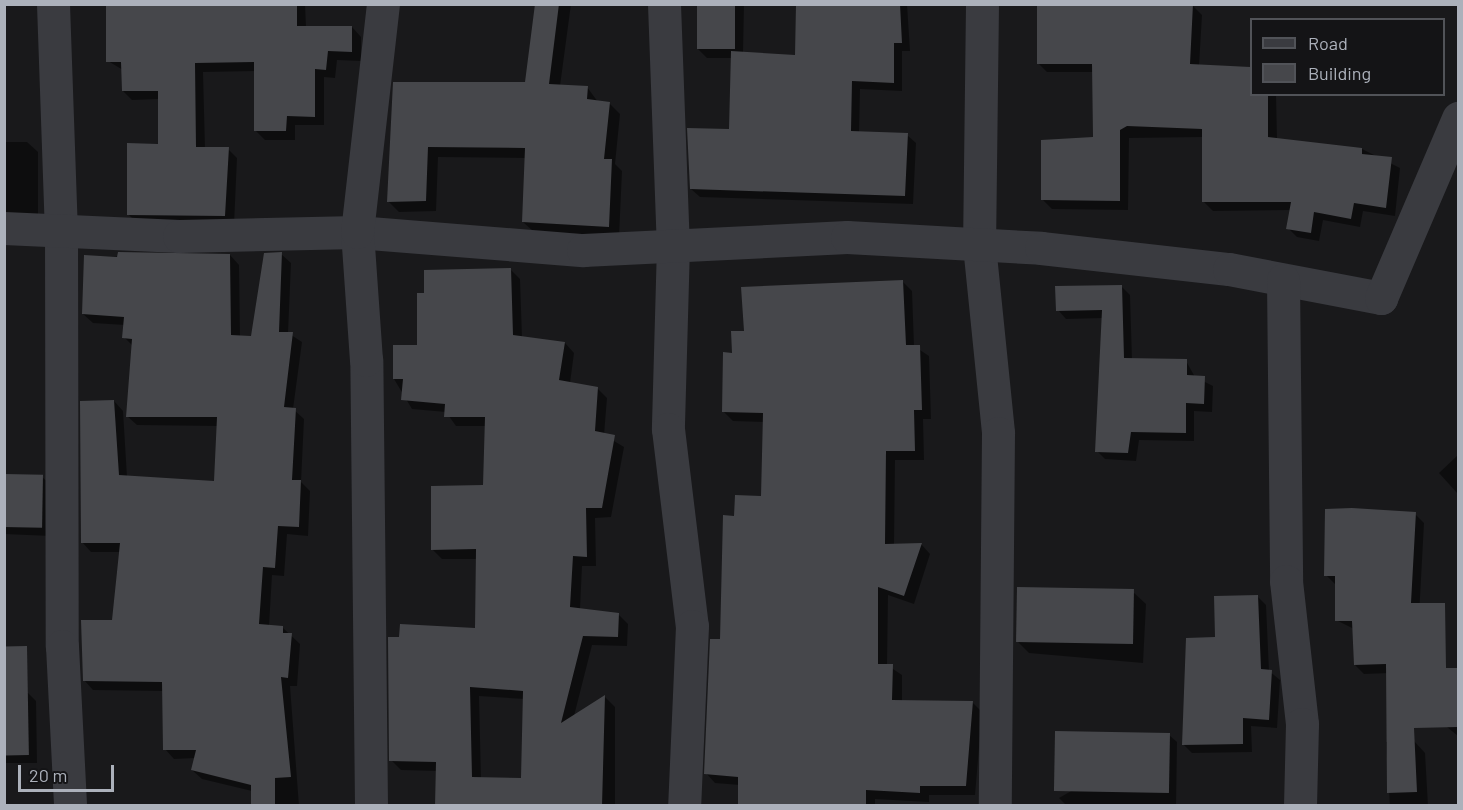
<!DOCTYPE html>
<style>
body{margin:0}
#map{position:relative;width:1463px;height:810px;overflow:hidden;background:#19191b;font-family:Barlow,sans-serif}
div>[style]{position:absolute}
.shadow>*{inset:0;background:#0007}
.building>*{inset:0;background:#46474b;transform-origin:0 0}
.minor>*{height:33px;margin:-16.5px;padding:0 16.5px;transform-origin:16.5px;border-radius:16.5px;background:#3a3b40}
span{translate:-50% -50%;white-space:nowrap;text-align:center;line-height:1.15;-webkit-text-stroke:6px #141416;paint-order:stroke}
.frame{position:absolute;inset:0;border:6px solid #acb1bb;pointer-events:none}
.legend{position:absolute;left:1250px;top:18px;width:195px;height:78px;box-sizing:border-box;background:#141416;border:2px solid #515358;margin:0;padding:8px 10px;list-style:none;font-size:18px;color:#acb1bb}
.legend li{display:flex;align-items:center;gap:12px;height:30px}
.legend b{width:30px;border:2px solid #515358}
.scale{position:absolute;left:18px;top:765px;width:96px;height:27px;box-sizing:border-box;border:3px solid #acb1bb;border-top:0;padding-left:8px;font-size:18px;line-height:21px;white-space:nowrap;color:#acb1bb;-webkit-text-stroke:4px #141416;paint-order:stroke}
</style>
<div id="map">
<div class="shadow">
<i style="clip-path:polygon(107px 4px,305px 4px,306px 27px,352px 27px,361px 37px,361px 61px,337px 60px,335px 78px,324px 77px,324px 125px,295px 125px,295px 140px,265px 140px,255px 130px,256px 71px,203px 72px,205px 149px,228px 149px,237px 158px,234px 225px,137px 223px,128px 214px,160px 145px,159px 99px,132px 100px,123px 91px,123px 70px,108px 61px)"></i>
<i style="clip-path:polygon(537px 4px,571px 4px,560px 86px,587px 87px,598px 102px,609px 103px,620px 114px,615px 164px,622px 171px,619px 237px,534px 232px,523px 222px,526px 158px,438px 157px,436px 211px,399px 212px,388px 201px,394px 84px,526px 84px)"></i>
<i style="clip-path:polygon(699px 4px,744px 4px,743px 53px,797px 57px,797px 4px,907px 4px,910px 51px,902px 51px,902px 91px,860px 89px,859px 133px,907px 135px,916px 143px,913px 204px,700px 197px,691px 189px,731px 130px,733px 58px,707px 58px,698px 49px)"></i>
<i style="clip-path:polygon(1193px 6px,1202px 15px,1199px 66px,1252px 67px,1252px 94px,1276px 94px,1277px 139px,1362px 149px,1400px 168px,1395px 216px,1363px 211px,1360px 227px,1323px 220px,1319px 241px,1297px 237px,1288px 228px,1291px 210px,1213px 211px,1204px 202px,1203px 137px,1129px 138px,1128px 210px,1052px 209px,1043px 200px,1094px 139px,1093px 72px,1047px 72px,1038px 63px)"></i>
<i style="clip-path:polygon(4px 142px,27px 142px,38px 152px,38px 219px,4px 219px)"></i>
<i style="clip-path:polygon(281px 254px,291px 263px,288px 333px,302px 342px,293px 409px,304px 419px,301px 482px,310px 491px,308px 536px,287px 534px,284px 576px,272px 575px,269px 626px,283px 628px,300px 644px,297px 686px,290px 686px,299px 806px,252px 806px,252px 791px,202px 779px,192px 770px,195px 758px,174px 759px,165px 749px,163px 691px,93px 690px,84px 680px,113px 622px,120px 552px,91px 552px,82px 542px,114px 401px,123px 411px,127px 477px,215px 483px,218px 426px,137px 425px,127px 416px,133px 346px,124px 337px,125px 325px,93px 323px,83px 314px,85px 257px,230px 255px,239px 265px,240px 337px,252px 338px)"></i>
<i style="clip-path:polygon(evenodd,510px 269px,520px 279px,522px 338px,565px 343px,574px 353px,570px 383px,597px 388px,607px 398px,604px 435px,624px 447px,611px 517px,595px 518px,596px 566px,582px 566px,580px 609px,618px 614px,628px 624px,627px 646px,592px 645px,574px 716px,605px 697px,615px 707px,615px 806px,437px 806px,438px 771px,401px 770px,391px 760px,477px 630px,477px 559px,442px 559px,432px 549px,484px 487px,487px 426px,456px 426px,446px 412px,412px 409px,394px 379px,419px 347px,426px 294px,510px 269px,479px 696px,525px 699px,523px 780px,481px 779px,479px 696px)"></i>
<i style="clip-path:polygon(902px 281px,912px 291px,914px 346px,929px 356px,931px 419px,923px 419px,924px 460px,895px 460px,894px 545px,921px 544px,930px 554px,914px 604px,888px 595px,887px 665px,902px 675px,902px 701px,972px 702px,982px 712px,975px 795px,929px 795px,929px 802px,875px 799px,875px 806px,741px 806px,740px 785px,715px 783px,706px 773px,736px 517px,763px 498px,764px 422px,733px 421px,724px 412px,734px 354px,746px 332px)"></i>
<i style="clip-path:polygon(1121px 286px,1130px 295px,1132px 360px,1186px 361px,1195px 377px,1213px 386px,1212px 412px,1194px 411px,1194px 441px,1139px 440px,1136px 461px,1105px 459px,1097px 451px,1103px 318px,1066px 319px,1058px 310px)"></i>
<i style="clip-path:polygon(1457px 456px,1458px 457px,1458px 494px,1439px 473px)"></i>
<i style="clip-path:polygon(4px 475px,42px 477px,51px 485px,51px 536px,4px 534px)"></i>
<i style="clip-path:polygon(1415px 514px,1424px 523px,1416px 672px,1364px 674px,1355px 665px,1354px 629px,1336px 620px,1336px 585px,1326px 575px)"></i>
<i style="clip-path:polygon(1133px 592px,1146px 604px,1143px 663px,1029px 653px,1017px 641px)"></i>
<i style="clip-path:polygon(1257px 596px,1266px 605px,1269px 671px,1280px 680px,1277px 728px,1251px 726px,1252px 752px,1192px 753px,1183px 744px,1217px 639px)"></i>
<i style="clip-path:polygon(1453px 670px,1458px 670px,1458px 736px,1447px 727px)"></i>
<i style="clip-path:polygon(4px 693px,28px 693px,36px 701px,37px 763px,4px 763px)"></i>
<i style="clip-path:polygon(1169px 735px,1177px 742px,1176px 806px,1066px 805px,1059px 798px)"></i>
<i style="clip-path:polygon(1414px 741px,1425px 753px,1428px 806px,1390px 806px,1386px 742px)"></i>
</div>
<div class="building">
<i style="clip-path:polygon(106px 4px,297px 4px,297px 26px,352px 26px,352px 52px,328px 51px,326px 70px,315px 69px,315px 117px,287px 116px,286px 131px,254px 131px,254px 62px,195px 63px,196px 147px,229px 147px,225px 216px,127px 215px,127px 143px,158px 144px,158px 91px,122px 91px,121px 62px,106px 62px)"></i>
<i style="clip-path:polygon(535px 4px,559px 4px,549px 84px,588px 86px,587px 99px,610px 102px,604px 159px,612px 159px,609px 227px,522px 222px,525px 148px,428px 147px,426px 201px,387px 202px,393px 82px,525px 82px)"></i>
<i style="left:697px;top:4px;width:38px;height:45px"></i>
<i style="clip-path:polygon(796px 4px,900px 4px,902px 43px,894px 43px,894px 83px,852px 81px,851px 131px,908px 133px,905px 196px,690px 189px,687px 128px,729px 129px,731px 51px,795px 55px)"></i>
<i style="clip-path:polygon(1037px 4px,1193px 4px,1190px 64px,1251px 67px,1251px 94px,1268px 94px,1268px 137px,1362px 148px,1362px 154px,1392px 157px,1386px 208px,1354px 203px,1351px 219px,1314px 212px,1311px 233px,1286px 229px,1291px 202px,1202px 202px,1202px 129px,1127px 126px,1120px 130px,1120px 201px,1041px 200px,1041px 140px,1093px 137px,1092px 64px,1037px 64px)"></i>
<i style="clip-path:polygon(118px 252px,230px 254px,231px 335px,251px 336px,264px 253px,282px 252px,279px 332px,293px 332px,284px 407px,296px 408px,292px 480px,301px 480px,299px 527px,278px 526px,275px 568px,263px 567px,259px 624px,283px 626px,283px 633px,292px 633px,288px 678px,281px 677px,291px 777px,275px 778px,275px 806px,251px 806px,251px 785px,191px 770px,196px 750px,163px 750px,162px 682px,83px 681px,81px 620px,112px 620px,120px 543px,81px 543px,80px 401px,114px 400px,119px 475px,214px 481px,217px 417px,126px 417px,132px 339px,122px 338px,124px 317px,82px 314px,84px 255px,117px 257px)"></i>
<i style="clip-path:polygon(evenodd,511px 268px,513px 335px,565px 342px,559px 380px,598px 387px,595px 431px,615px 435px,602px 508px,586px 508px,587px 557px,573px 556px,570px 607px,619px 613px,618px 637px,583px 636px,561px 723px,605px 695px,602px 806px,435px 806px,436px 762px,389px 761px,388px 637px,399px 637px,400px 624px,475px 628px,476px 549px,431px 550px,431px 486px,483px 485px,485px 417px,444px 417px,445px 404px,401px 400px,403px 379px,393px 379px,393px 345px,417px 345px,417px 293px,424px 293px,424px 270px,511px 268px,470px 687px,523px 691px,521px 778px,472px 777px,470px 687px)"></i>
<i style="clip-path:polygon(903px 280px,906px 345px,920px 345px,922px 410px,914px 410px,915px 451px,886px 451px,885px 544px,922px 543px,904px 596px,878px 587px,878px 664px,893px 664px,892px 700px,973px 701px,966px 786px,920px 786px,920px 793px,866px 790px,866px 806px,738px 806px,738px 777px,704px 774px,710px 639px,720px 639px,723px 515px,734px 516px,735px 495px,761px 496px,763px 413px,722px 412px,723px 352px,732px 353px,731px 331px,744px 331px,741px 287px)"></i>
<i style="clip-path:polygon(1122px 285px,1124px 358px,1187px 359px,1187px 375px,1205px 376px,1204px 404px,1186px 403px,1186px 433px,1131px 432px,1128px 453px,1095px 452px,1102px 310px,1056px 311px,1055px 286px)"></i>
<i style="left:4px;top:474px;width:39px;height:53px;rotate:1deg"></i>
<i style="clip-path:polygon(1352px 508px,1416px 512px,1411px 603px,1445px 603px,1446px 668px,1458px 668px,1458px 727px,1414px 728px,1417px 792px,1387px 793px,1386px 664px,1354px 665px,1352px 621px,1335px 621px,1335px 576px,1324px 576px,1325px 509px)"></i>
<i style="left:1017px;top:587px;width:117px;height:55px;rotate:1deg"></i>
<i style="clip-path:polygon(1258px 595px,1261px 669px,1272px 670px,1269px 720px,1243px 718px,1243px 744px,1182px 745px,1186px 638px,1215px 637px,1214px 596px)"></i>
<i style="left:27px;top:646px;width:109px;height:23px;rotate:89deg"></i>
<i style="left:1170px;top:733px;width:60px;height:115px;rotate:91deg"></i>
</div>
<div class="minor">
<i style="left:53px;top:4px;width:226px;rotate:88deg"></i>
<i style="left:61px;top:230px;width:416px;rotate:89.9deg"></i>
<i style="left:62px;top:646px;width:160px;rotate:87.1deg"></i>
<i style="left:664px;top:4px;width:241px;rotate:87.9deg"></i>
<i style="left:673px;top:245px;width:184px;rotate:91.6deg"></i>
<i style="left:668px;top:429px;width:198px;rotate:83.1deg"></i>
<i style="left:692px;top:626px;width:180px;rotate:92.5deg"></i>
<i style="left:982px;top:4px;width:241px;rotate:90.7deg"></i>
<i style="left:979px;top:245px;width:189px;rotate:84.2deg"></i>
<i style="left:998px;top:433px;width:373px;rotate:90.5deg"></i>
<i style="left:4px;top:228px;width:175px;rotate:2.6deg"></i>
<i style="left:179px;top:236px;width:178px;rotate:-1.3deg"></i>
<i style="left:357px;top:232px;width:227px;rotate:4.6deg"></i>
<i style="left:583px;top:250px;width:264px;rotate:-2.8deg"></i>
<i style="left:847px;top:237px;width:194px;rotate:3.2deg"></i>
<i style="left:1041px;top:248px;width:189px;rotate:6.4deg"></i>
<i style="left:1229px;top:269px;width:155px;rotate:10.8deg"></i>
<i style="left:1381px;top:298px;width:196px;rotate:-66.8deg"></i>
<i style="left:1283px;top:280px;width:301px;rotate:89.4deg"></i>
<i style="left:1286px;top:581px;width:144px;rotate:83.6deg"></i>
<i style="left:1302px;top:724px;width:82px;rotate:91.4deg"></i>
<i style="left:371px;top:806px;width:446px;rotate:-90.6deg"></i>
<i style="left:366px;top:360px;width:128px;rotate:-94deg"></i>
<i style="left:357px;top:232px;width:229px;rotate:-83.5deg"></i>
</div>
<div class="frame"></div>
<ul class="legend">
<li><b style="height:8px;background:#3a3b40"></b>Road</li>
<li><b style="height:16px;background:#46474b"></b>Building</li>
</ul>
<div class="scale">20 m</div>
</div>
